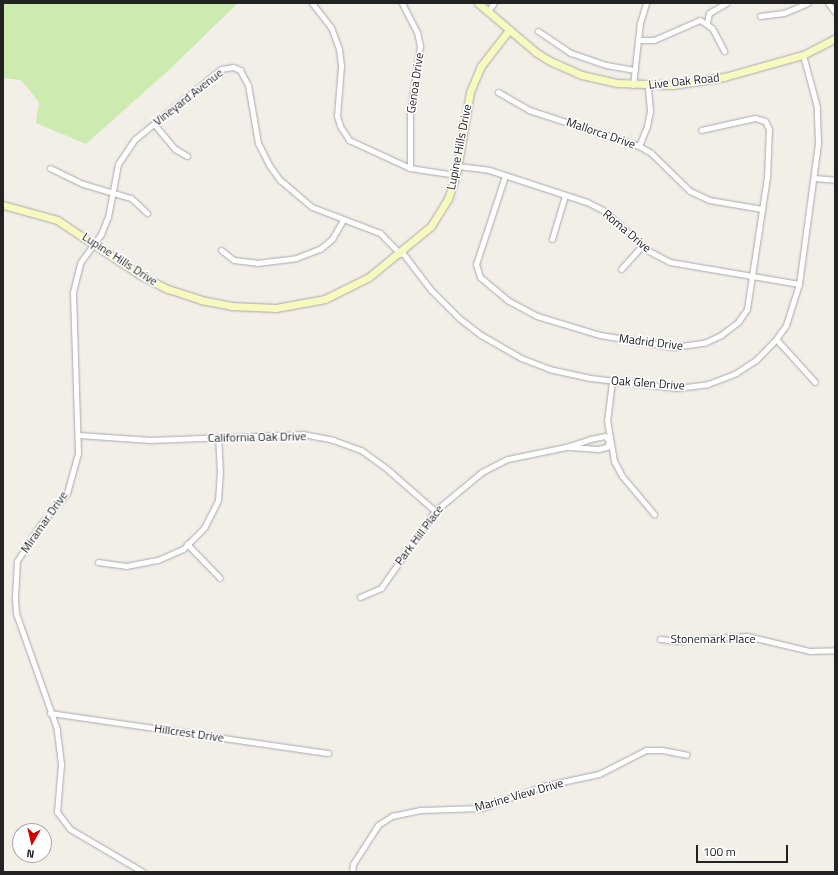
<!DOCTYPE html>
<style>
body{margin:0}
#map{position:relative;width:838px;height:875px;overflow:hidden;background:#f2efe9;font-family:"Titillium Web",sans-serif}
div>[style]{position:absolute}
.grass>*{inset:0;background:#cdebb0}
.roads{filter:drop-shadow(0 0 1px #a9a9a9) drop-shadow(0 0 1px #a9a9a9)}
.street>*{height:5px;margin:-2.5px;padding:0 2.5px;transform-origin:2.5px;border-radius:2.5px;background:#fff}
.secondary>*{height:7px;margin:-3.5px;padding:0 3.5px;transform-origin:3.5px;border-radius:3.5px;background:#f7fabf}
span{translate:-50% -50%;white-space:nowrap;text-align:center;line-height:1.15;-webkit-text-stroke:3px #fff;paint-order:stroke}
.street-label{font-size:12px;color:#222}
.frame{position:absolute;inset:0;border:4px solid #222;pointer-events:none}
.north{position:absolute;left:12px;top:823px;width:40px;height:40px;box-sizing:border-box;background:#fff;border:1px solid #a7a7a7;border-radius:50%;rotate:188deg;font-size:11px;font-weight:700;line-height:16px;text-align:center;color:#222}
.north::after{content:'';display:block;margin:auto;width:14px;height:18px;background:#d40000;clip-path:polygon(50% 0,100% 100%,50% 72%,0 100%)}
.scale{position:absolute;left:696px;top:845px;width:92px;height:18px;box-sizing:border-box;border:2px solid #222;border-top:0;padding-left:5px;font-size:12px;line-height:14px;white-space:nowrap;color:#222;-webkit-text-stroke:3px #fff;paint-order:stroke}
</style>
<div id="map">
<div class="grass">
<i style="clip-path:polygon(3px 3px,238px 3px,170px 69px,86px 144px,36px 123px,39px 102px,21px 80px,3px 78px)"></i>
</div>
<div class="roads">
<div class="street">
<i style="left:312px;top:3px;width:31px;rotate:52deg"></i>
<i style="left:331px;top:27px;width:23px;rotate:70deg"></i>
<i style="left:339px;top:49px;width:17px;rotate:83deg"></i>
<i style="left:341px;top:66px;width:50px;rotate:94.6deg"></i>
<i style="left:337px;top:116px;width:10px;rotate:73deg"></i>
<i style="left:340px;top:126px;width:17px;rotate:57deg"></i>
<i style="left:349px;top:140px;width:67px;rotate:24.7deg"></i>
<i style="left:410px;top:168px;width:47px;rotate:8.7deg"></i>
<i style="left:402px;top:3px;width:33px;rotate:63deg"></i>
<i style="left:417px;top:32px;width:14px;rotate:78deg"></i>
<i style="left:420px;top:46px;width:69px;rotate:98.4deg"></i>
<i style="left:410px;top:114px;width:54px;rotate:90deg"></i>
<i style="left:828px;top:3px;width:11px;rotate:52deg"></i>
<i style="left:487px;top:12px;width:11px;rotate:-52deg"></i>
<i style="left:760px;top:16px;width:24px;rotate:-7deg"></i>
<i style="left:784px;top:13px;width:26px;rotate:-23deg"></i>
<i style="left:707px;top:22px;width:9px;rotate:-77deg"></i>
<i style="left:709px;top:13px;width:20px;rotate:-30deg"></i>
<i style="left:538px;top:31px;width:40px;rotate:34deg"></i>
<i style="left:571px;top:53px;width:37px;rotate:19deg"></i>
<i style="left:606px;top:65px;width:29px;rotate:10deg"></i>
<i style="left:638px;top:40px;width:16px"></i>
<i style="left:654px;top:40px;width:50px;rotate:-23.5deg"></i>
<i style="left:700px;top:20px;width:14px;rotate:34deg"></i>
<i style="left:712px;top:28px;width:26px;rotate:62deg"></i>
<i style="left:633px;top:85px;width:62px;rotate:-83.6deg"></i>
<i style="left:640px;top:23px;width:21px;rotate:-73deg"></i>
<i style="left:498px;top:92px;width:36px;rotate:30deg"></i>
<i style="left:529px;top:110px;width:116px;rotate:18.1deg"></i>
<i style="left:639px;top:146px;width:14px;rotate:30deg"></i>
<i style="left:651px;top:153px;width:54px;rotate:44.3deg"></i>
<i style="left:690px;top:191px;width:21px;rotate:25deg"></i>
<i style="left:709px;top:200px;width:54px;rotate:9.6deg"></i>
<i style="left:154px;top:124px;width:33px;rotate:50deg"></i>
<i style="left:175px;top:149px;width:14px;rotate:30deg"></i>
<i style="left:639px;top:146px;width:22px;rotate:-68deg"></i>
<i style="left:647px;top:126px;width:15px;rotate:-79deg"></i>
<i style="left:650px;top:111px;width:25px;rotate:-95deg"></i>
<i style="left:458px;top:166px;width:31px;rotate:7deg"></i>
<i style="left:489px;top:170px;width:103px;rotate:18.1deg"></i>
<i style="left:587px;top:202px;width:18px;rotate:27deg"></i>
<i style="left:603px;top:210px;width:62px;rotate:41.7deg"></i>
<i style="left:649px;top:251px;width:24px;rotate:28deg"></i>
<i style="left:670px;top:262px;width:131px;rotate:9.7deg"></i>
<i style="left:50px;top:168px;width:37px;rotate:26deg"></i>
<i style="left:83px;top:184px;width:50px;rotate:16.3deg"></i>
<i style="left:131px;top:198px;width:22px;rotate:43deg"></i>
<i style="left:505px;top:176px;width:93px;rotate:108.2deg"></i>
<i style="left:476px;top:264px;width:14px;rotate:73deg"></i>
<i style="left:480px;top:277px;width:35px;rotate:40deg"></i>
<i style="left:507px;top:300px;width:34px;rotate:28deg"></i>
<i style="left:537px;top:316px;width:66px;rotate:16.8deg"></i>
<i style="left:600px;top:335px;width:75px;rotate:9.2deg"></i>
<i style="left:674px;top:347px;width:30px;rotate:-8deg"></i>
<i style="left:704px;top:343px;width:19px;rotate:-25deg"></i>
<i style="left:721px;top:335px;width:21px;rotate:-37deg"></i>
<i style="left:738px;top:322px;width:16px;rotate:-55deg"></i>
<i style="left:747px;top:309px;width:134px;rotate:-81.4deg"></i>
<i style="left:767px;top:176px;width:47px;rotate:-87.6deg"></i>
<i style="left:769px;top:129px;width:9px;rotate:-117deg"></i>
<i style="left:765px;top:121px;width:10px;rotate:-163deg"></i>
<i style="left:755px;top:118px;width:55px;rotate:167.5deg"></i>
<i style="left:814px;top:178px;width:21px;rotate:5deg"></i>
<i style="left:552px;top:239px;width:46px;rotate:-73.5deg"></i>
<i style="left:221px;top:250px;width:16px;rotate:38deg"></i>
<i style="left:234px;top:260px;width:23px;rotate:7deg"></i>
<i style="left:257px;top:263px;width:39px;rotate:-7deg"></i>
<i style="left:296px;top:258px;width:26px;rotate:-21deg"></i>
<i style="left:320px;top:249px;width:16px;rotate:-40deg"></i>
<i style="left:332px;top:239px;width:22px;rotate:-60deg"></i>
<i style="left:402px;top:252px;width:48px;rotate:52.7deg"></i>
<i style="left:431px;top:290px;width:40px;rotate:45deg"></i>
<i style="left:459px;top:318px;width:28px;rotate:38deg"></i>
<i style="left:481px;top:335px;width:46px;rotate:29.9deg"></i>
<i style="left:521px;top:358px;width:30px;rotate:21deg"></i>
<i style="left:549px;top:369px;width:42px;rotate:12.4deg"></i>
<i style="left:590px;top:378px;width:88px;rotate:6.6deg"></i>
<i style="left:677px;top:388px;width:31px;rotate:-7deg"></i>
<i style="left:708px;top:384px;width:30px;rotate:-21deg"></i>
<i style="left:736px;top:373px;width:24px;rotate:-33deg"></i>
<i style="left:756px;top:360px;width:29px;rotate:-46deg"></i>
<i style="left:776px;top:339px;width:17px;rotate:-54deg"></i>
<i style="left:786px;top:325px;width:43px;rotate:-72.4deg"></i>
<i style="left:799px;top:284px;width:142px;rotate:-82.3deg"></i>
<i style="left:818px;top:143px;width:36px;rotate:-92deg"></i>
<i style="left:817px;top:107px;width:54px;rotate:-105.1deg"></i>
<i style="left:621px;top:269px;width:31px;rotate:-48deg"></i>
<i style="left:776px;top:339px;width:58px;rotate:47.8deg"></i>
<i style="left:612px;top:381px;width:39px;rotate:97deg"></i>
<i style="left:607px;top:420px;width:42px;rotate:80.3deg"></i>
<i style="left:614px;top:461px;width:17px;rotate:62deg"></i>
<i style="left:622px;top:476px;width:50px;rotate:49.9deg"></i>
<i style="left:79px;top:435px;width:71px;rotate:4deg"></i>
<i style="left:150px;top:440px;width:153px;rotate:-2.2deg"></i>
<i style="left:303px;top:434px;width:31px;rotate:11deg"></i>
<i style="left:333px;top:440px;width:30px;rotate:20deg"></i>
<i style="left:361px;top:450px;width:32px;rotate:36deg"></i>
<i style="left:387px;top:469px;width:64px;rotate:41.2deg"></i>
<i style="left:187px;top:544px;width:47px;rotate:45.9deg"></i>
<i style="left:98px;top:562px;width:28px;rotate:8deg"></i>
<i style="left:126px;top:566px;width:33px;rotate:-11deg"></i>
<i style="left:158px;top:560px;width:27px;rotate:-24deg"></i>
<i style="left:183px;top:549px;width:30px;rotate:-45deg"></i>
<i style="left:204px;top:528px;width:31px;rotate:-63deg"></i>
<i style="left:218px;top:500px;width:27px;rotate:-86deg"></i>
<i style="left:220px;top:473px;width:35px;rotate:-93deg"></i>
<i style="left:360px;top:597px;width:23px;rotate:-23deg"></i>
<i style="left:381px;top:588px;width:94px;rotate:-55deg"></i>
<i style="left:435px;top:511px;width:61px;rotate:-39.7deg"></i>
<i style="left:482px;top:472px;width:29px;rotate:-27deg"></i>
<i style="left:508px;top:459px;width:59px;rotate:-11.7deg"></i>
<i style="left:566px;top:447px;width:25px;rotate:-18deg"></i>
<i style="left:590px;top:439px;width:15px;rotate:-11deg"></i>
<i style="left:605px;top:436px;width:6px;rotate:51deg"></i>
<i style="left:609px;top:441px;width:6px;rotate:108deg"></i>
<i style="left:607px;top:447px;width:9px;rotate:167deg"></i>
<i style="left:598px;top:449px;width:32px;rotate:-176deg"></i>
<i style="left:660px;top:639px;width:17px;rotate:7deg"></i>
<i style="left:677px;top:641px;width:70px;rotate:-4.1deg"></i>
<i style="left:747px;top:636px;width:65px;rotate:13.4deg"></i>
<i style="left:810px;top:651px;width:25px;rotate:-2deg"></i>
<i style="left:50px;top:713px;width:281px;rotate:8.2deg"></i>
<i style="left:143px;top:872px;width:85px;rotate:-149.5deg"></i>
<i style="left:70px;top:829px;width:21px;rotate:-127deg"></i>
<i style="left:57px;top:812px;width:48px;rotate:-85.2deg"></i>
<i style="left:61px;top:764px;width:35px;rotate:-97deg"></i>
<i style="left:57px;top:729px;width:123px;rotate:-109.5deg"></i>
<i style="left:16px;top:613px;width:15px;rotate:-94deg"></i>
<i style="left:15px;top:598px;width:37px;rotate:-87deg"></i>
<i style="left:17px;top:561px;width:43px;rotate:-57.4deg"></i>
<i style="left:40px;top:525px;width:42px;rotate:-49.8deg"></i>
<i style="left:67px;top:493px;width:41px;rotate:-74.6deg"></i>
<i style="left:78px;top:453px;width:161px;rotate:-91.8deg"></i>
<i style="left:73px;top:292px;width:30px;rotate:-76deg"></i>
<i style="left:80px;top:263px;width:36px;rotate:-54deg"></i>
<i style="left:101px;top:234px;width:18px;rotate:-68deg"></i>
<i style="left:108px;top:217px;width:54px;rotate:-79.3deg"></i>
<i style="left:118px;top:164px;width:30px;rotate:-56deg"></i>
<i style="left:135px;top:139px;width:111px;rotate:-39.1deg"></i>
<i style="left:221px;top:69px;width:12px;rotate:-9deg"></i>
<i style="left:233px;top:67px;width:8px;rotate:23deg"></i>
<i style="left:240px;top:70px;width:17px;rotate:62deg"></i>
<i style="left:248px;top:85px;width:59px;rotate:80.2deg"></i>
<i style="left:258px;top:143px;width:25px;rotate:63deg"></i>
<i style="left:269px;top:165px;width:19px;rotate:54deg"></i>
<i style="left:280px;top:180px;width:42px;rotate:40.2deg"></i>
<i style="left:312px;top:207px;width:73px;rotate:20.9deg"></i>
<i style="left:380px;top:233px;width:29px;rotate:46deg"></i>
<i style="left:352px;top:872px;width:8px;rotate:-83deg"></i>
<i style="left:353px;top:864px;width:46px;rotate:-57.3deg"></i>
<i style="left:378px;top:825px;width:17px;rotate:-33deg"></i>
<i style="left:392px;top:816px;width:29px;rotate:-12deg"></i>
<i style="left:420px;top:810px;width:62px;rotate:-1.8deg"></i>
<i style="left:482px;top:808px;width:65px;rotate:-19.8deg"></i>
<i style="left:543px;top:786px;width:57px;rotate:-12.1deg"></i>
<i style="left:599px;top:774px;width:53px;rotate:-27.1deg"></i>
<i style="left:646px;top:750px;width:16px"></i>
<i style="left:662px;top:750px;width:25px;rotate:11deg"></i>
</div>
<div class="secondary">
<i style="left:478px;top:3px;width:77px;rotate:40.3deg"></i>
<i style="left:537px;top:53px;width:15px;rotate:32deg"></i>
<i style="left:550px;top:61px;width:35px;rotate:24deg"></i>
<i style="left:582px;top:75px;width:36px;rotate:13deg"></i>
<i style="left:617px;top:83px;width:56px;rotate:2deg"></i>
<i style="left:673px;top:85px;width:52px;rotate:-8.9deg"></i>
<i style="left:724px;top:77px;width:82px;rotate:-15.6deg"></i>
<i style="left:803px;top:55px;width:36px;rotate:-27deg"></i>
<i style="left:3px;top:205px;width:56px;rotate:15.5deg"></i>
<i style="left:57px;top:220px;width:100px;rotate:33.5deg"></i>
<i style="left:140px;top:275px;width:31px;rotate:27deg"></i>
<i style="left:168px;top:289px;width:35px;rotate:18deg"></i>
<i style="left:201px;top:300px;width:31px;rotate:11deg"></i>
<i style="left:231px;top:306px;width:45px;rotate:2.5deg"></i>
<i style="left:276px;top:308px;width:50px;rotate:-10.4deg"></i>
<i style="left:325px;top:299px;width:49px;rotate:-26.6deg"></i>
<i style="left:369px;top:277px;width:80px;rotate:-39.4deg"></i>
<i style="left:431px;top:226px;width:32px;rotate:-58deg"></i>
<i style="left:448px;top:199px;width:25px;rotate:-72deg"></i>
<i style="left:456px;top:175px;width:84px;rotate:-80.4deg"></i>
<i style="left:470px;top:92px;width:28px;rotate:-67deg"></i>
<i style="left:481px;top:66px;width:46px;rotate:-52.1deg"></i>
</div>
</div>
<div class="street-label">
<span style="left:684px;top:81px;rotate:-6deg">Live Oak Road</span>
<span style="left:415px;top:83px;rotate:-82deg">Genoa Drive</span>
<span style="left:188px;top:97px;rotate:-38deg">Vineyard Avenue</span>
<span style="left:601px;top:133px;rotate:19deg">Mallorca Drive</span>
<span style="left:459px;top:147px;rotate:-79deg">Lupine Hills Drive</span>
<span style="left:627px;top:231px;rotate:40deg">Roma Drive</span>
<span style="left:120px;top:259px;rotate:33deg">Lupine Hills Drive</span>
<span style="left:651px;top:342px;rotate:7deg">Madrid Drive</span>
<span style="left:648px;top:383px;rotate:4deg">Oak Glen Drive</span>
<span style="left:257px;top:437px;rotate:-1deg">California Oak Drive</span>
<span style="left:44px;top:522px;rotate:-55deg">Miramar Drive</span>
<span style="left:419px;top:535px;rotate:-53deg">Park Hill Place</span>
<span style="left:713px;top:639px">Stonemark Place</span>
<span style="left:189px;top:733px;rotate:8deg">Hillcrest Drive</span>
<span style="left:519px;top:795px;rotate:-16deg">Marine View Drive</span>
</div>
<div class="frame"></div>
<div class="north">N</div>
<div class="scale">100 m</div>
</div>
